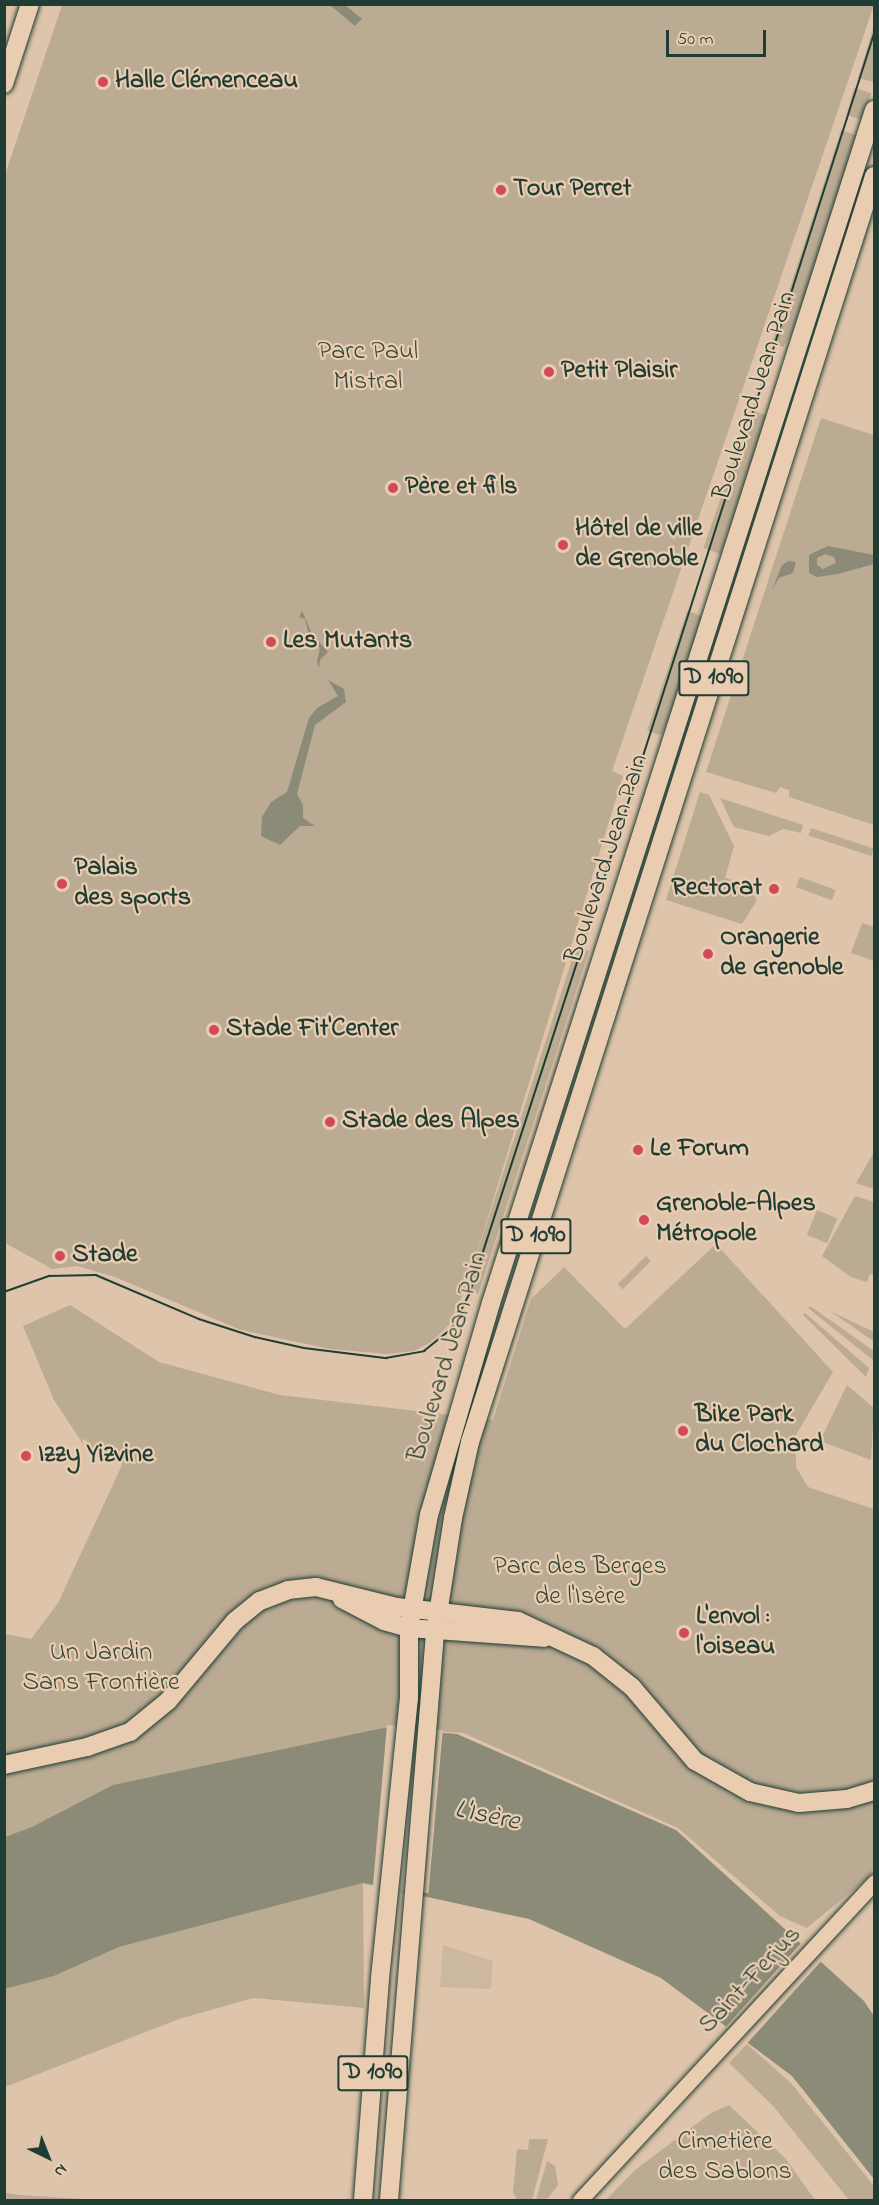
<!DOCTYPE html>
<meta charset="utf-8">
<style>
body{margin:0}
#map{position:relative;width:879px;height:2205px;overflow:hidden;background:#dec4aa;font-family:"Indie Flower",sans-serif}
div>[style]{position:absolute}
.built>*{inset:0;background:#ccb79f}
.green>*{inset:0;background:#bbab93;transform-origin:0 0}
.water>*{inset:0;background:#8c8b78}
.pier>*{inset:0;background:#dec4aa;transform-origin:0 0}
.roads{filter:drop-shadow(0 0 2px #1f3d34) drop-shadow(0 0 2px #1f3d34)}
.minor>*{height:15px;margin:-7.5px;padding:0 7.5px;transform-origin:7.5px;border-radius:7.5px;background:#eacdb1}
.major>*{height:18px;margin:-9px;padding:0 9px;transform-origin:9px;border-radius:9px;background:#eacdb1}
.tram>*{height:1.5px;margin:-0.75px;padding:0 0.75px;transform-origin:0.75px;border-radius:0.75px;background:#1f3d34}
.dots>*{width:16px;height:16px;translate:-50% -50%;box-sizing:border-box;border:3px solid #eacdb1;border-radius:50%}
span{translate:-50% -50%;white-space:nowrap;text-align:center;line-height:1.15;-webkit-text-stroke:4.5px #eacdb1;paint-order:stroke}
.shield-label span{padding:2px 4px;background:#eacdb1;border:2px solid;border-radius:4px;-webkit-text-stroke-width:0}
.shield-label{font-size:24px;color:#1f3d34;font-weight:700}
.poi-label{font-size:26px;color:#1f3d34;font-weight:700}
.left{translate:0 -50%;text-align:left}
.right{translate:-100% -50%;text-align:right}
.park-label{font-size:26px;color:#2f483e}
.street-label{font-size:26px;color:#1f3d34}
.water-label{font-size:27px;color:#2a453b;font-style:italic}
.frame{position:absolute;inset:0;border:6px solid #1f3d34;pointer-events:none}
.north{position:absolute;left:18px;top:2127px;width:60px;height:60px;-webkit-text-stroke:4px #eacdb1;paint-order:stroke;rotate:137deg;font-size:16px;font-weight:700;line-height:24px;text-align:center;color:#1f3d34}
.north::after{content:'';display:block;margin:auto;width:21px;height:27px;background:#1f3d34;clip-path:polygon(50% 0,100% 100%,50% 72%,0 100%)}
.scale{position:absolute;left:666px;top:30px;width:100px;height:27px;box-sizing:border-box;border:3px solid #1f3d34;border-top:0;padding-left:8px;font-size:18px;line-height:21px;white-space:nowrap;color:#1f3d34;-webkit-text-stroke:4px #eacdb1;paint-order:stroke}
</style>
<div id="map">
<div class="built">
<i style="clip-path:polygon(443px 1945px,493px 1961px,491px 1989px,440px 1987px)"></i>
</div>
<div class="green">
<i style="clip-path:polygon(62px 5px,874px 5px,612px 771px,623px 776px,472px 1269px,576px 947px,589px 951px,478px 1294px,465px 1290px,449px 1325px,431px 1342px,414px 1351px,388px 1354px,330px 1349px,241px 1330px,115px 1277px,77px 1266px,52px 1269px,5px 1243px,4px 178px)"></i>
<i style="clip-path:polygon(874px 25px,874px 82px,858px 78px)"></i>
<i style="left:854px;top:88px;width:18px;height:28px;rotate:16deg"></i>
<i style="clip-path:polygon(841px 130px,859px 136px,801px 319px,783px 347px,772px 343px)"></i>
<i style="left:751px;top:410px;width:18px;height:146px;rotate:19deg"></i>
<i style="clip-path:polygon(821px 418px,874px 435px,874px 825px,789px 797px,789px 790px,780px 787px,776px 793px,706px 772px)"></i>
<i style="clip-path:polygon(687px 611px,705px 617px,677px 702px,661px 735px,647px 731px)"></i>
<i style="clip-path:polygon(700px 792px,709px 795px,734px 846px,725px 878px,748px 884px,757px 900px,742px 924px,666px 900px)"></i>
<i style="clip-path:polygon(720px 798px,803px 825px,801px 833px,783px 829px,769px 836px,734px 827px)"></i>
<i style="left:811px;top:828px;width:66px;height:8px;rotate:18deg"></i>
<i style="left:800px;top:877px;width:38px;height:11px;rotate:20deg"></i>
<i style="clip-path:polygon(862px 923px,874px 927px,874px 961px,851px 953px)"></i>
<i style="clip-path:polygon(874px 1152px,874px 1189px,856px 1183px)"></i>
<i style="clip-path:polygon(855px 1196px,874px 1202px,874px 1275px,870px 1274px,867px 1282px,851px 1277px,822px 1256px)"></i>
<i style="left:817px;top:1210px;width:22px;height:27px;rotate:22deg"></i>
<i style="clip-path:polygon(716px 1244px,833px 1372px,796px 1435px,796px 1467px,808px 1487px,874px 1509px,874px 1873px,807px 1928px,780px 1916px,678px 1828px,463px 1733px,383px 1728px,5px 1837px,5px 1634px,31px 1639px,58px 1603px,122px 1465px,83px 1444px,54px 1400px,23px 1326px,70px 1305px,159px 1362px,280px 1395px,493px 1420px,531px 1299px,564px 1267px,625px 1329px)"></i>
<i style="left:646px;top:1256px;width:7px;height:40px;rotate:45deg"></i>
<i style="clip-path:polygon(810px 1306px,874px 1351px,874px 1361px,808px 1308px)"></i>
<i style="clip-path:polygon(830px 1311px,874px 1332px,874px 1341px,866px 1336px)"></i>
<i style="clip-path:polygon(805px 1313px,869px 1368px,866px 1377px,803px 1315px)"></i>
<i style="clip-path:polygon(847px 1385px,874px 1408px,871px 1460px,820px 1441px)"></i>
<i style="clip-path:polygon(363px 1883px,364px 2008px,253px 1998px,179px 2019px,5px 2087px,5px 1989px,54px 1976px,119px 1947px)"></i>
<i style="clip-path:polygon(747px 2044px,791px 2083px,874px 2186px,874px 2200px,849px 2200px,773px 2106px,729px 2063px)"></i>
<i style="clip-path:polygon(729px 2105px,785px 2158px,815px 2200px,606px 2200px,635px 2170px,711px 2113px)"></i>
<i style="clip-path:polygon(529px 2139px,548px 2139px,532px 2200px,517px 2200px,513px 2192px,517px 2149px,528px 2150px)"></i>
<i style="clip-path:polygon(547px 2161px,555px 2166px,558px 2185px,548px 2198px,536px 2200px)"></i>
<i style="clip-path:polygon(5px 2193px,21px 2195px,97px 2200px,5px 2200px)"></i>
</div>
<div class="water">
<i style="clip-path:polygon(330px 5px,345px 5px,362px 19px,355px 26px)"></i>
<i style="clip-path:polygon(evenodd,828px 546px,874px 555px,874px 564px,838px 574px,817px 577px,809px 573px,809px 555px,828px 546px,825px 554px,834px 557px,836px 563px,823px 569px,817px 565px,817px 558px,825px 554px)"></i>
<i style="clip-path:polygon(789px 561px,796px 562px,793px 573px,779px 578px,772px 590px,782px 565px)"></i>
<i style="clip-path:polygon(302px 611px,312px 634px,328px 652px,320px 660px,319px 668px,317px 661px,320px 648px,309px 635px,305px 619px,299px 617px)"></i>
<i style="clip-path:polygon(328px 680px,344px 689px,346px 702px,315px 725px,297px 794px,303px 805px,303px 818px,315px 826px,300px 826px,280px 845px,261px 836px,262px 817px,271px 802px,287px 792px,309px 718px,317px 708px,338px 696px)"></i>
<i style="clip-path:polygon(383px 1728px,457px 1734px,676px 1830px,864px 2001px,874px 2016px,874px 2179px,792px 2076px,661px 1978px,529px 1919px,363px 1883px,119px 1947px,54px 1976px,5px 1989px,5px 1837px,32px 1827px,113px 1785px)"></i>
</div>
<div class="pier">
<i style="left:387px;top:1725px;width:56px;height:164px;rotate:5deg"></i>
<i style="left:803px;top:1941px;width:27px;height:118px;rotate:42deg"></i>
</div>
<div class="roads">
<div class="minor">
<i style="left:580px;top:2200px;width:433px;rotate:-47.2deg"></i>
</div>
<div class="major">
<i style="left:4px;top:84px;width:84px;rotate:-72deg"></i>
<i style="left:342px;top:1599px;width:47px;rotate:27.6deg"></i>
<i style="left:384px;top:1621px;width:26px;rotate:16deg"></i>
<i style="left:409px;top:1628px;width:135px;rotate:4.2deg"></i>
<i style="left:4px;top:1765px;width:85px;rotate:-12.2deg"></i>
<i style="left:87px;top:1747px;width:46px;rotate:-19.2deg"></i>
<i style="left:130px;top:1732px;width:49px;rotate:-39.2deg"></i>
<i style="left:168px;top:1701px;width:104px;rotate:-50.1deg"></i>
<i style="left:235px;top:1621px;width:32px;rotate:-39deg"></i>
<i style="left:260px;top:1601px;width:30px;rotate:-21deg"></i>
<i style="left:288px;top:1590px;width:28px;rotate:-6deg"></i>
<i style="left:316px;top:1587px;width:83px;rotate:13.9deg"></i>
<i style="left:397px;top:1607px;width:122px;rotate:6.6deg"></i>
<i style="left:518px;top:1621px;width:83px;rotate:25deg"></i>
<i style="left:593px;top:1656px;width:50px;rotate:38.5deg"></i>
<i style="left:632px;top:1687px;width:97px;rotate:49.6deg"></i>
<i style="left:695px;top:1761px;width:63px;rotate:29.4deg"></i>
<i style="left:750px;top:1792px;width:50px;rotate:12.7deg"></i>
<i style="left:799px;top:1803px;width:48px;rotate:-4.8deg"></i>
<i style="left:847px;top:1799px;width:28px;rotate:-17deg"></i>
<i style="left:363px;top:2200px;width:223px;rotate:-85.6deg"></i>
<i style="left:380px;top:1978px;width:281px;rotate:-84.1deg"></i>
<i style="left:409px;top:1698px;width:70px;rotate:-90deg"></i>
<i style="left:409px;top:1628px;width:115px;rotate:-80deg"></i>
<i style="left:429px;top:1515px;width:221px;rotate:-73.7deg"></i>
<i style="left:491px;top:1303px;width:1253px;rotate:-72.2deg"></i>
<i style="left:389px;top:2200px;width:569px;rotate:-85.36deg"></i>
<i style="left:435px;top:1633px;width:116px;rotate:-81.1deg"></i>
<i style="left:453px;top:1518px;width:78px;rotate:-77.4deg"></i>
<i style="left:470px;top:1442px;width:1329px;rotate:-72.3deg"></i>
</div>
</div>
<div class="tram">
<i style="left:4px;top:1292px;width:48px;rotate:-19.6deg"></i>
<i style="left:49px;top:1276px;width:47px;rotate:-1.2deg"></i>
<i style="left:96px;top:1275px;width:112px;rotate:23.1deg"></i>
<i style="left:199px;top:1319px;width:59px;rotate:17.8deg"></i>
<i style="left:255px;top:1337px;width:50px;rotate:12.7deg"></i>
<i style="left:304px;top:1348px;width:83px;rotate:7deg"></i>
<i style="left:386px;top:1358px;width:39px;rotate:-10deg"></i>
<i style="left:424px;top:1351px;width:36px;rotate:-39deg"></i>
<i style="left:452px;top:1328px;width:37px;rotate:-63deg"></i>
<i style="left:469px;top:1295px;width:369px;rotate:-72deg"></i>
<i style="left:583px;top:944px;width:955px;rotate:-72.27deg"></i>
</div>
<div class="dots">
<i style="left:103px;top:82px;background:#d1495b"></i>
<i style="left:501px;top:190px;background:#d1495b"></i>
<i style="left:549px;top:372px;background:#d1495b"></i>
<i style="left:393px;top:488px;background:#d1495b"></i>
<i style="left:563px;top:545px;background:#d1495b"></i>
<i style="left:271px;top:642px;background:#d1495b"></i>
<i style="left:62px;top:884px;background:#d1495b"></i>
<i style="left:774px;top:889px;background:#d1495b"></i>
<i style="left:708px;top:954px;background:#d1495b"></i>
<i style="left:214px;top:1030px;background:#d1495b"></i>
<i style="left:330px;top:1122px;background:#d1495b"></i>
<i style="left:638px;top:1150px;background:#d1495b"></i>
<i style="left:644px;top:1220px;background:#d1495b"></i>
<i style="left:60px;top:1256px;background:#d1495b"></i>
<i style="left:683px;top:1431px;background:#d1495b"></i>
<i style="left:26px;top:1456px;background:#d1495b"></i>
<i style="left:684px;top:1633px;background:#d1495b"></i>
</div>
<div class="shield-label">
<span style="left:714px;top:678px">D 1090</span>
<span style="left:536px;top:1236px">D 1090</span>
<span style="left:373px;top:2073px">D 1090</span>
</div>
<div class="poi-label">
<span class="left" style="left:115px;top:82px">Halle Clémenceau</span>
<span class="left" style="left:513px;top:190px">Tour Perret</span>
<span class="left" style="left:561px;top:372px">Petit Plaisir</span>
<span class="left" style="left:405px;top:488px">Père et fils</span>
<span class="left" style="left:575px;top:545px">Hôtel de ville<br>de Grenoble</span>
<span class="left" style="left:283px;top:642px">Les Mutants</span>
<span class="left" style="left:74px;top:884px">Palais<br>des sports</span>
<span class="right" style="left:762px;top:889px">Rectorat</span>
<span class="left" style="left:720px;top:954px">Orangerie<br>de Grenoble</span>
<span class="left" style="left:226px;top:1030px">Stade Fit'Center</span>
<span class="left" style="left:342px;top:1122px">Stade des Alpes</span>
<span class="left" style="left:650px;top:1150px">Le Forum</span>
<span class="left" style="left:656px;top:1220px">Grenoble-Alpes<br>Métropole</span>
<span class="left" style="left:72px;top:1256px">Stade</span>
<span class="left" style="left:695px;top:1431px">Bike Park<br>du Clochard</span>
<span class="left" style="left:38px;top:1456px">Izzy Yizvine</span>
<span class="left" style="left:696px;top:1633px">L'envol :<br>l'oiseau</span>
</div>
<div class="park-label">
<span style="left:368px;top:368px">Parc Paul<br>Mistral</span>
<span style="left:580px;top:1583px">Parc des Berges<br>de l'Isère</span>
<span style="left:101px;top:1669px">Un Jardin<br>Sans Frontière</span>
<span style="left:725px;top:2158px">Cimetière<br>des Sablons</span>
</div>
<div class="street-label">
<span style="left:756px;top:396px;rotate:-72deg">Boulevard Jean Pain</span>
<span style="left:608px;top:859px;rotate:-72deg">Boulevard Jean Pain</span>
<span style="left:449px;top:1357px;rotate:-73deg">Boulevard Jean Pain</span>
<span style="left:751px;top:1981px;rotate:-47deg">Saint-Ferjus</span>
</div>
<div class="water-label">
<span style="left:487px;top:1816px;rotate:12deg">L'Isère</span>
</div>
<div class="frame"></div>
<div class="north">N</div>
<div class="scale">50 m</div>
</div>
